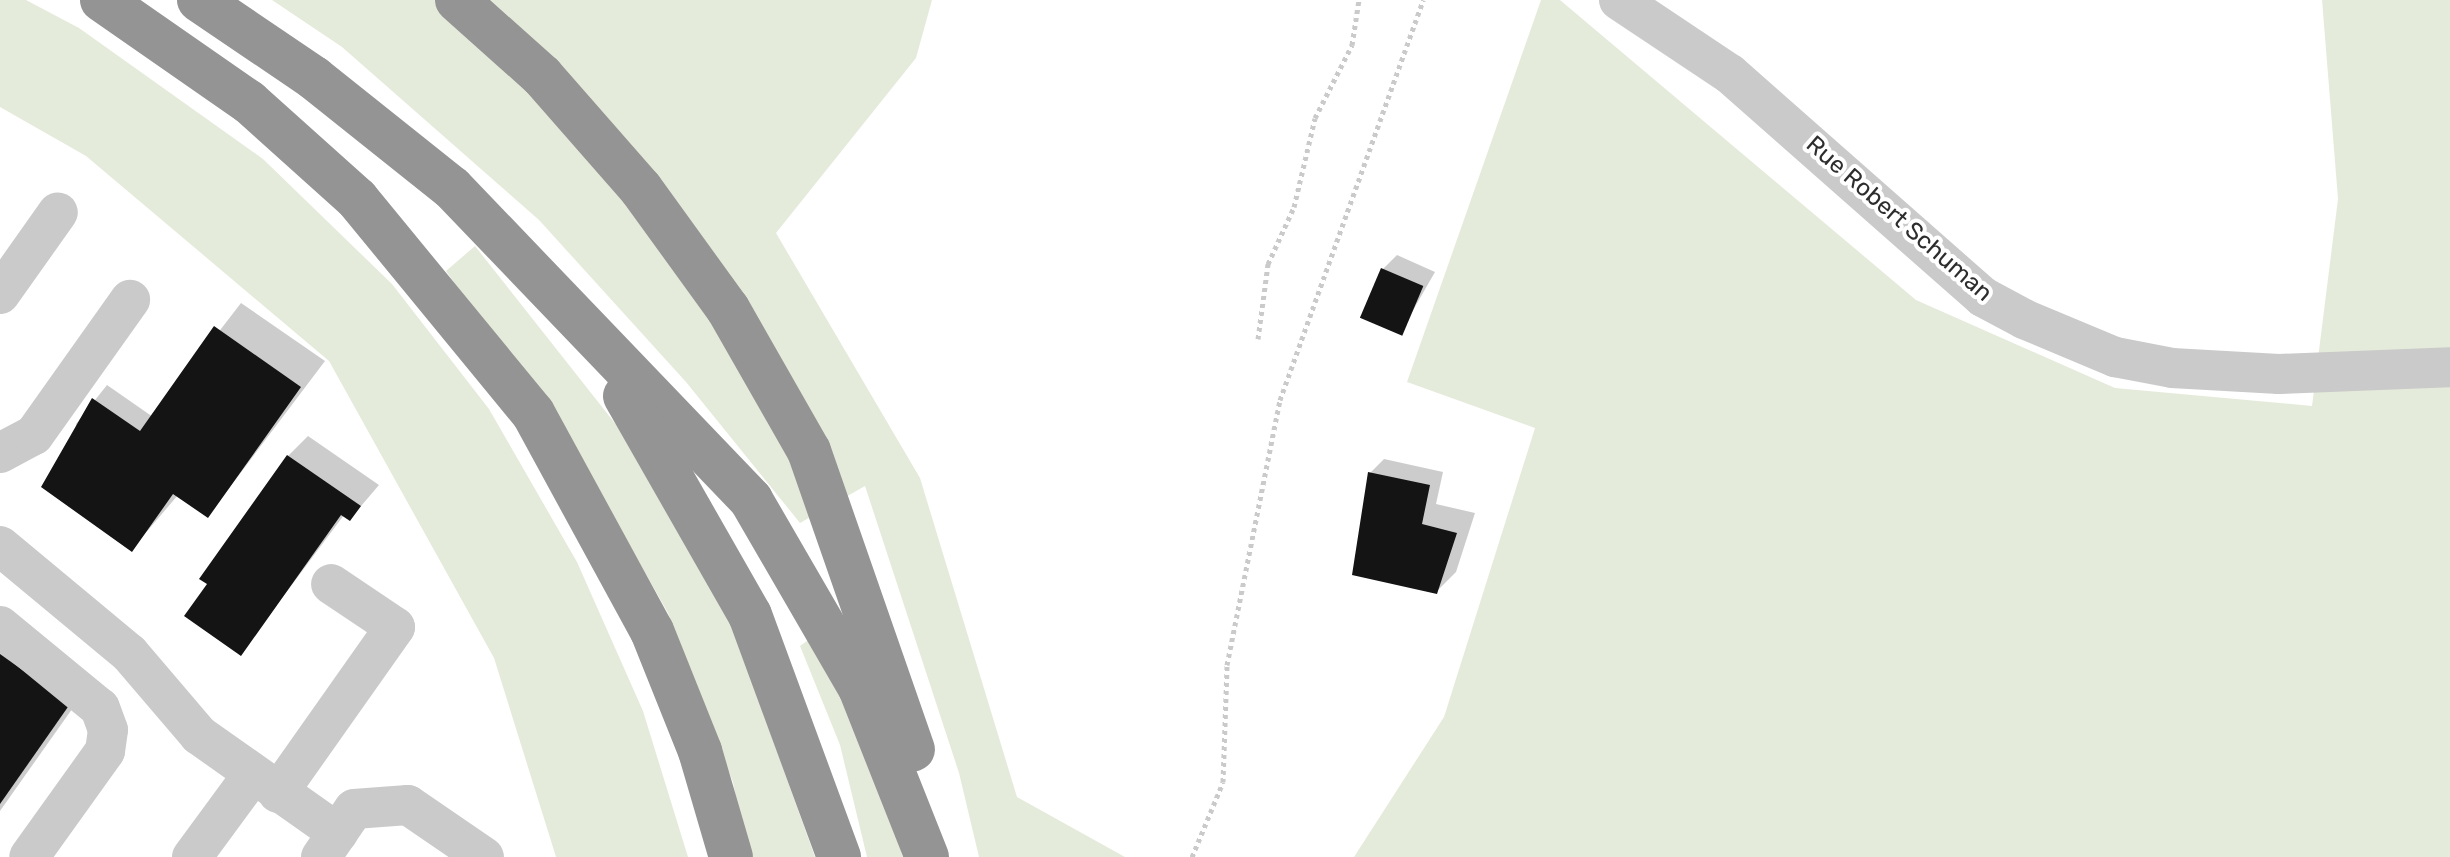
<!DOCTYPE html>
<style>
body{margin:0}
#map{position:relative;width:2450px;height:857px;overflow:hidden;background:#fff;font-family:Rubik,sans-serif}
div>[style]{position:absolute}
.green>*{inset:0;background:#e5ebdb}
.shadow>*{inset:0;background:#0003}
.building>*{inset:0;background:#141414;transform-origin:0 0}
.path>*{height:5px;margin-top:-2.5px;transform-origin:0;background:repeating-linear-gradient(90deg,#cacaca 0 4px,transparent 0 8px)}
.minor>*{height:40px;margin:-20px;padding:0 20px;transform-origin:20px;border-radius:20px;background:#cacaca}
.highway>*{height:44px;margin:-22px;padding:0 22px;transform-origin:22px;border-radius:22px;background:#949494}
span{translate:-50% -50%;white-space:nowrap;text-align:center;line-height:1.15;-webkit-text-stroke:8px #fff;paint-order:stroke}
.street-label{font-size:24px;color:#2d2d2d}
</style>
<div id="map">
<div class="green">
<i style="clip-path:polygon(0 0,26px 0,79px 28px,263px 159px,392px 284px,489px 409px,577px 562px,643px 711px,688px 857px,556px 857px,494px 658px,329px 361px,86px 156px,0 107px)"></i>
<i style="clip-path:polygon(272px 0,932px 0,916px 58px,776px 233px,920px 478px,1017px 797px,1125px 857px,979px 857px,959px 773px,865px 486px,800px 523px,686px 382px,539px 220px,342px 47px)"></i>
<i style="clip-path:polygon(1541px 0,1560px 0,1916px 300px,2115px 388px,2312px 406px,2338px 199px,2322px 0,2450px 0,2450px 857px,1354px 857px,1444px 717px,1535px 428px,1407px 382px)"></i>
<i style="clip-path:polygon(475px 246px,655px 474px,732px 626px,815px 857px,746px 857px,733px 782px,668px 613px,593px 481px,446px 271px)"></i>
<i style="clip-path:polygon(811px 638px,867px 752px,903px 857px,867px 857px,840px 745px,800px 646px)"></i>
</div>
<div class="shadow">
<i style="clip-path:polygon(1397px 255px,1435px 272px,1400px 333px,1383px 269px)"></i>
<i style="clip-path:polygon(241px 303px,325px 361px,208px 516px,178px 495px,132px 549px,76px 424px,107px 385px,153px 417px)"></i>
<i style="clip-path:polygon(308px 436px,379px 485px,350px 519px,344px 515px,241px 653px,288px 456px)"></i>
<i style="clip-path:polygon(1384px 459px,1443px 472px,1436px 504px,1475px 513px,1456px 572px,1436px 592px,1370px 473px)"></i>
<i style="clip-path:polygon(0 612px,94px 678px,0 811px)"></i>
</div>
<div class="building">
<i style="left:1381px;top:268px;width:46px;height:54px;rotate:23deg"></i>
<i style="clip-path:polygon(214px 326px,301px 387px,208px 518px,173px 494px,132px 552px,41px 487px,92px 398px,140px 431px)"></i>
<i style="clip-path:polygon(287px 455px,361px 506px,350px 521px,341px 515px,241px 656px,184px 616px,207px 584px,199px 579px)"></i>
<i style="clip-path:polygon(1368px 472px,1430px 485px,1422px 524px,1457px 533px,1437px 594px,1352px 575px)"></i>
<i style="clip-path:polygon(0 654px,70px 704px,0 804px)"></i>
</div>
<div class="path">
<i style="left:1258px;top:339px;width:76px;rotate:-82.4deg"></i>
<i style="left:1268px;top:264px;width:63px;rotate:-65.5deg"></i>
<i style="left:1294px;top:207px;width:91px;rotate:-76.7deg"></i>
<i style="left:1315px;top:118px;width:82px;rotate:-63.1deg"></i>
<i style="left:1352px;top:45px;width:46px;rotate:-81.2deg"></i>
<i style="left:1192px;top:857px;width:81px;rotate:-67.5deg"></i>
<i style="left:1223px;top:782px;width:117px;rotate:-88deg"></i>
<i style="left:1227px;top:665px;width:270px;rotate:-78.7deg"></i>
<i style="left:1280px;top:400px;width:425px;rotate:-70.3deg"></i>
</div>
<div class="minor">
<i style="left:1619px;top:0;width:133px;rotate:33.7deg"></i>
<i style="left:1730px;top:74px;width:337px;rotate:41.4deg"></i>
<i style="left:1983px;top:297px;width:47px;rotate:28.2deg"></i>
<i style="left:2024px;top:319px;width:99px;rotate:22.7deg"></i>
<i style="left:2115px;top:357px;width:58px;rotate:10.9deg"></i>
<i style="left:2172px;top:368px;width:107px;rotate:3.2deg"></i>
<i style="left:2279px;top:374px;width:171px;rotate:-2.3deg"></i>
<i style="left:0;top:294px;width:100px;rotate:-54.7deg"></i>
<i style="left:0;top:453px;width:38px;rotate:-28deg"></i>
<i style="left:34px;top:435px;width:166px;rotate:-54.6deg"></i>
<i style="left:0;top:546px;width:168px;rotate:39.7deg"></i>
<i style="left:129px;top:653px;width:108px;rotate:49.5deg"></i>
<i style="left:199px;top:735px;width:170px;rotate:35.2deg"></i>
<i style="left:0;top:626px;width:129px;rotate:39.4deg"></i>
<i style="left:100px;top:708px;width:23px;rotate:70deg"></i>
<i style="left:108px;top:730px;width:21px;rotate:98deg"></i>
<i style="left:105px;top:751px;width:130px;rotate:125.6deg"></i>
<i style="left:278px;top:793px;width:203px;rotate:-54.8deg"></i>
<i style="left:395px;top:627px;width:77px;rotate:-146.1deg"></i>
<i style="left:192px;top:857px;width:103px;rotate:-53.7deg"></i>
<i style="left:321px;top:857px;width:58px;rotate:-55.5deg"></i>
<i style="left:354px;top:809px;width:54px;rotate:-4.2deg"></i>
<i style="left:408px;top:805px;width:92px;rotate:34.4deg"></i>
</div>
<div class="highway">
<i style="left:102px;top:0;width:179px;rotate:34.8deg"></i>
<i style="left:249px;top:102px;width:145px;rotate:41.9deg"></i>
<i style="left:357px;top:199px;width:277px;rotate:50.6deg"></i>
<i style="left:533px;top:413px;width:248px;rotate:61.4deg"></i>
<i style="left:652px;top:631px;width:129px;rotate:68.2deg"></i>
<i style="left:700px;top:751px;width:110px;rotate:73.7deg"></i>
<i style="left:199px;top:0;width:139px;rotate:34.1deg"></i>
<i style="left:314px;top:78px;width:176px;rotate:38.6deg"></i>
<i style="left:452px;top:188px;width:432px;rotate:46.2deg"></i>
<i style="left:751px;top:500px;width:217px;rotate:59.9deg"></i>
<i style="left:860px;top:688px;width:182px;rotate:68.4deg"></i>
<i style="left:457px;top:0;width:114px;rotate:41.8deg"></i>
<i style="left:542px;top:76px;width:150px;rotate:48.8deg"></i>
<i style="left:641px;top:189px;width:148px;rotate:54.1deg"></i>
<i style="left:728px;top:309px;width:163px;rotate:60.3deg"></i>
<i style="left:809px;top:451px;width:316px;rotate:70.8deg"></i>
<i style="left:625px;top:396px;width:252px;rotate:60.3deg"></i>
<i style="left:750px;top:615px;width:258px;rotate:69.8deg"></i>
</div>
<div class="street-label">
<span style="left:1899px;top:219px;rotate:41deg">Rue Robert Schuman</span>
</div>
</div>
